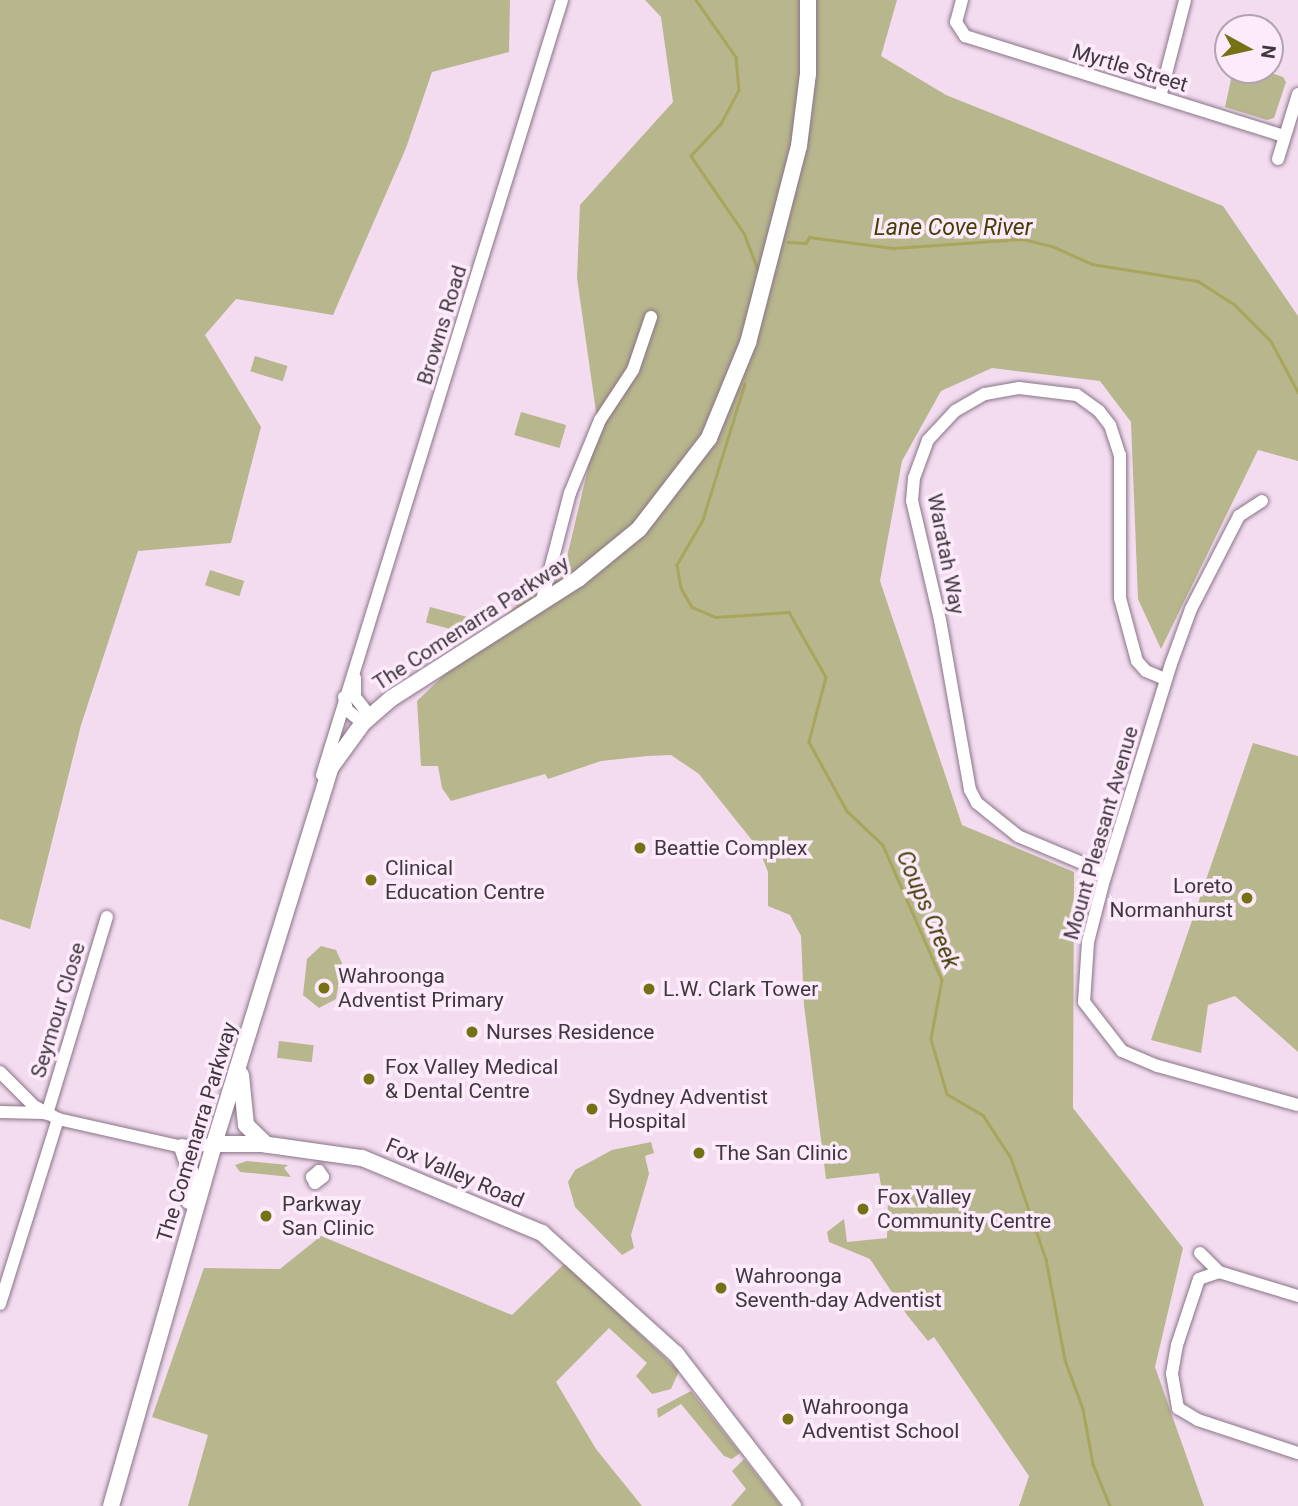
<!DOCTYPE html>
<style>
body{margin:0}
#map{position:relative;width:1298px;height:1506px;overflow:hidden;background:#f3dcf0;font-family:Roboto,sans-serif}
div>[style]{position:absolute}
.green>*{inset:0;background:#b7b68c;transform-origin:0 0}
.stream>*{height:2.5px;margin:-1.25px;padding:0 1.25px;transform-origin:1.25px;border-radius:1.25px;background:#a8a65d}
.roads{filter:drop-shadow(0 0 2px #897486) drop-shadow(0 0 2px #897486)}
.minor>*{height:12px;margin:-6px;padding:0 6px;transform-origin:6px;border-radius:6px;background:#fff}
.major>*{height:16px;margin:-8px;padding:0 8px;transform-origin:8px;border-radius:8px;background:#fff}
.dots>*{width:19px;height:19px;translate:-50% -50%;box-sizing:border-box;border:4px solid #fdebfb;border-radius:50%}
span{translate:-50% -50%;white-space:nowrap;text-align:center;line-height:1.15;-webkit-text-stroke:7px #fdebfb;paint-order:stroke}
.street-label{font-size:21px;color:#40373f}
.poi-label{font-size:21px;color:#40373f}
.left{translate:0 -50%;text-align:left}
.right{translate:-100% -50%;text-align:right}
.water-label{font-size:23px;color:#434005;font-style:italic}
.north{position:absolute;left:1214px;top:14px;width:70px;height:70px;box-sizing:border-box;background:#fdebfb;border:2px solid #b1a3b0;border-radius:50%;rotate:98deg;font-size:19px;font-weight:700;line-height:28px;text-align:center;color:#40373f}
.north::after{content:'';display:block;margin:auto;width:24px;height:32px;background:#767114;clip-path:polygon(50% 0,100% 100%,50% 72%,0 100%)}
</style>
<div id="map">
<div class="green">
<i style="clip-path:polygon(0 0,510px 0,509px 52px,432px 72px,406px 148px,333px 315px,236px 299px,205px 335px,261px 427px,231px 543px,138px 551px,81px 725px,30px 929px,0 919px)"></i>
<i style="clip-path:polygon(645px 0,897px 0,881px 56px,946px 95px,1223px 206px,1298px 316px,1298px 461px,1258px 450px,1161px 649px,1138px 599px,1131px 422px,1100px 381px,992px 368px,941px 391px,902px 461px,880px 581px,962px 825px,1074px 872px,1073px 1108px,1183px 1248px,1155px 1367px,1204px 1506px,1019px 1506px,1029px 1476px,934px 1337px,928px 1341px,907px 1315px,870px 1259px,829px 1242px,827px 1232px,844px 1219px,847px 1242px,887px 1238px,888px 1197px,883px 1198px,879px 1173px,826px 1179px,804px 1005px,801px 936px,790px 915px,768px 906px,768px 872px,759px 849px,699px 774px,671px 755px,647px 756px,601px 761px,548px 779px,545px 774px,451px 801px,442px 788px,438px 766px,421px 766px,417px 701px,567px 557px,598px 426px,577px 278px,580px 205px,673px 102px,661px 17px)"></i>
<i style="clip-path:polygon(1233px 70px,1263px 70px,1283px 77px,1286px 82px,1274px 118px,1267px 120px,1225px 107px)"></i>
<i style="left:255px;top:356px;width:34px;height:16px;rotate:17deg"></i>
<i style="left:521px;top:412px;width:47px;height:24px;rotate:16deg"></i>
<i style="left:210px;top:570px;width:36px;height:16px;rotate:18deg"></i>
<i style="left:430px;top:607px;width:39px;height:16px;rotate:15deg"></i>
<i style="clip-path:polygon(1253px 743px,1298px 756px,1298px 1052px,1235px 996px,1208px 1005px,1201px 1053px,1151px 1040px)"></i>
<i style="clip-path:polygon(321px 946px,336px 950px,342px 963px,336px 999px,319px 1008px,303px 995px,307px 959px)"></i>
<i style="left:279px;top:1041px;width:35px;height:17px;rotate:7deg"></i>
<i style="clip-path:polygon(651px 1142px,654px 1153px,645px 1156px,649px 1174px,631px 1235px,634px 1248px,622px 1255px,575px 1207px,568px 1182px,575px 1170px,612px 1150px)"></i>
<i style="clip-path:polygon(247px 1161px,288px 1165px,284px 1168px,291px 1177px,240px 1172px,235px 1165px)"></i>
<i style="clip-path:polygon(321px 1236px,512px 1315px,565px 1263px,679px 1371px,671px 1389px,652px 1394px,636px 1376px,647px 1363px,609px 1328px,556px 1382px,596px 1449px,642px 1506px,188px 1506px,208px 1435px,152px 1417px,204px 1268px,280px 1269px)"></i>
<i style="clip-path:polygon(691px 1391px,740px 1453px,732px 1459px,724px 1456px,681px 1404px,658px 1418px,657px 1409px)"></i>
<i style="clip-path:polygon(744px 1459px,775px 1498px,781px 1506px,731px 1506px,746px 1489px,732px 1471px)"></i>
</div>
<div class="stream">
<i style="left:696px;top:0;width:70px;rotate:54.9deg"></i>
<i style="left:736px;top:57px;width:33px;rotate:85deg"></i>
<i style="left:739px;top:90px;width:40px;rotate:118deg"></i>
<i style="left:720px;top:125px;width:42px;rotate:133.1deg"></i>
<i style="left:691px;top:156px;width:93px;rotate:55.5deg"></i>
<i style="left:744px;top:233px;width:42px;rotate:69deg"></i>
<i style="left:788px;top:242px;width:18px;rotate:3deg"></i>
<i style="left:806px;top:243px;width:7px;rotate:-63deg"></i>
<i style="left:809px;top:237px;width:86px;rotate:7.4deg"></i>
<i style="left:894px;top:248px;width:129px;rotate:-4deg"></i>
<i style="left:1023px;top:239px;width:30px;rotate:14deg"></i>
<i style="left:1052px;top:246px;width:44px;rotate:24.2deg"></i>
<i style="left:1092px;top:264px;width:107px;rotate:9.1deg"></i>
<i style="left:1198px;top:281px;width:43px;rotate:32.6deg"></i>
<i style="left:1234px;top:304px;width:52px;rotate:45deg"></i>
<i style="left:1271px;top:341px;width:58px;rotate:62.1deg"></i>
<i style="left:743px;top:333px;width:42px;rotate:-76.3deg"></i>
<i style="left:745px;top:384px;width:142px;rotate:107.2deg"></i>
<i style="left:703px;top:520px;width:52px;rotate:120deg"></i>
<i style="left:677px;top:565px;width:23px;rotate:80deg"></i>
<i style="left:681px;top:588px;width:22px;rotate:60deg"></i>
<i style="left:692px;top:607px;width:25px;rotate:23deg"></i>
<i style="left:715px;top:617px;width:74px;rotate:-3.9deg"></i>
<i style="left:789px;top:612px;width:75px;rotate:60.4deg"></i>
<i style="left:826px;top:677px;width:67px;rotate:104.7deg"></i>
<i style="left:809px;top:742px;width:79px;rotate:61.2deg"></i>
<i style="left:847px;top:811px;width:50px;rotate:43.4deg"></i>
<i style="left:883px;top:845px;width:147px;rotate:66.4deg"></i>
<i style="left:942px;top:980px;width:60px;rotate:100.6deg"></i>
<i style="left:931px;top:1039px;width:57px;rotate:73.8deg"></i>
<i style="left:947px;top:1094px;width:42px;rotate:30.3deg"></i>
<i style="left:983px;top:1115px;width:51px;rotate:56.9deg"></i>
<i style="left:1011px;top:1158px;width:107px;rotate:70.9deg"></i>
<i style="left:1046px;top:1259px;width:103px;rotate:79.3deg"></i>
<i style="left:1065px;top:1360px;width:52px;rotate:69.8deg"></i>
<i style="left:1083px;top:1409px;width:56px;rotate:79.7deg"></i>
<i style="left:1093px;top:1464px;width:45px;rotate:68deg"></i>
</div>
<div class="roads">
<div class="minor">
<i style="left:962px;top:0;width:23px;rotate:105deg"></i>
<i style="left:956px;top:22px;width:17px;rotate:57deg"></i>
<i style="left:965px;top:36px;width:335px;rotate:17.4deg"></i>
<i style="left:1160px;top:97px;width:100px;rotate:-75.5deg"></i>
<i style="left:1278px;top:159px;width:68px;rotate:-72.9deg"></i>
<i style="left:1262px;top:501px;width:27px;rotate:147deg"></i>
<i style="left:1239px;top:516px;width:105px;rotate:117.3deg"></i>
<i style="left:1191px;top:609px;width:59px;rotate:110deg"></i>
<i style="left:1171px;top:664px;width:226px;rotate:107.2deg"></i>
<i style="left:1104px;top:880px;width:64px;rotate:104.5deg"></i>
<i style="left:1088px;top:942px;width:60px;rotate:93.8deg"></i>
<i style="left:1084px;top:1002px;width:62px;rotate:52.2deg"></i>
<i style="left:1122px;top:1051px;width:39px;rotate:23deg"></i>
<i style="left:1158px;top:1066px;width:145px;rotate:15.6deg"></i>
<i style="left:541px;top:604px;width:115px;rotate:-75.4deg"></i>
<i style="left:570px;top:493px;width:79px;rotate:-67.7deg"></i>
<i style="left:600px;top:420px;width:60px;rotate:-56.6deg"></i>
<i style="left:633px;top:370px;width:56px;rotate:-71.2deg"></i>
<i style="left:355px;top:678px;width:19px;rotate:90deg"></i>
<i style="left:355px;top:697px;width:24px;rotate:52deg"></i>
<i style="left:344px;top:697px;width:13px;rotate:77deg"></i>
<i style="left:347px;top:710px;width:21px;rotate:39deg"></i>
<i style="left:322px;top:775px;width:811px;rotate:-72.79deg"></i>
<i style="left:1106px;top:873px;width:95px;rotate:-157.2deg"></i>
<i style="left:1018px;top:836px;width:53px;rotate:-141.2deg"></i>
<i style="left:977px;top:803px;width:15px;rotate:-118deg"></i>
<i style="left:970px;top:790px;width:173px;rotate:-100deg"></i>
<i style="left:940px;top:620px;width:122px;rotate:-103.2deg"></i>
<i style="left:912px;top:501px;width:23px;rotate:-85deg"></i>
<i style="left:914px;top:478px;width:40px;rotate:-69.8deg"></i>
<i style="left:928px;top:440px;width:40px;rotate:-47deg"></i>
<i style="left:955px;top:411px;width:34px;rotate:-30deg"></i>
<i style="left:985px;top:394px;width:35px;rotate:-10deg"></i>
<i style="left:1019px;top:388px;width:58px;rotate:6.9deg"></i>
<i style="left:1077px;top:395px;width:27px;rotate:36deg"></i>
<i style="left:1099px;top:411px;width:18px;rotate:52deg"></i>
<i style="left:1110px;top:425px;width:32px;rotate:72deg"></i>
<i style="left:1120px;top:455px;width:143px;rotate:90deg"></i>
<i style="left:1120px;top:598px;width:65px;rotate:74.9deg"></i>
<i style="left:1137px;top:661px;width:13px;rotate:48deg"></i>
<i style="left:1146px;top:671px;width:21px;rotate:23deg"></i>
<i style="left:0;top:1072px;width:48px;rotate:45deg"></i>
<i style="left:34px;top:1106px;width:27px;rotate:28deg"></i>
<i style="left:58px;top:1119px;width:127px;rotate:12.7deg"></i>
<i style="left:182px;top:1147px;width:32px;rotate:-5deg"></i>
<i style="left:0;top:1112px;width:44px;rotate:1.3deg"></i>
<i style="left:47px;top:1114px;width:206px;rotate:-73.1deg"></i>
<i style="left:319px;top:1171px;width:7px;rotate:56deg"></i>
<i style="left:323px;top:1177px;width:10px;rotate:143deg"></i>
<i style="left:315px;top:1183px;width:7px;rotate:-117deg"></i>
<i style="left:312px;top:1177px;width:9px;rotate:-41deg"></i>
<i style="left:1200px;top:1253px;width:27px;rotate:45deg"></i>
<i style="left:1219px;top:1272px;width:83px;rotate:16.9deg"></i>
<i style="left:1219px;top:1272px;width:21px;rotate:161deg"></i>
<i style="left:1199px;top:1279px;width:70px;rotate:108.4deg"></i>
<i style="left:1177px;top:1345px;width:29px;rotate:100deg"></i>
<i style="left:1172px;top:1374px;width:35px;rotate:80deg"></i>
<i style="left:1178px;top:1408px;width:23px;rotate:31deg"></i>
<i style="left:1198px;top:1420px;width:105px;rotate:18.3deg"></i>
<i style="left:0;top:1304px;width:194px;rotate:-72.6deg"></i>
</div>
<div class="major">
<i style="left:241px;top:1075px;width:50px;rotate:84.3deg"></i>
<i style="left:246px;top:1125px;width:28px;rotate:44deg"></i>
<i style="left:214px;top:1144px;width:48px"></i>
<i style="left:262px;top:1144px;width:101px;rotate:8deg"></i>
<i style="left:362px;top:1158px;width:195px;rotate:22.6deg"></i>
<i style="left:542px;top:1233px;width:181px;rotate:42.1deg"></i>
<i style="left:676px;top:1354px;width:192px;rotate:52.4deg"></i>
<i style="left:182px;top:1147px;width:28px;rotate:71deg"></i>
<i style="left:191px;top:1173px;width:28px;rotate:94deg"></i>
<i style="left:111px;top:1506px;width:376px;rotate:-74.1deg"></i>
<i style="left:214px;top:1144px;width:395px;rotate:-72.8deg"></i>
<i style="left:331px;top:767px;width:54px;rotate:-54deg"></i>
<i style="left:363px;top:723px;width:38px;rotate:-41deg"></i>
<i style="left:392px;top:698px;width:221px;rotate:-32.6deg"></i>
<i style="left:578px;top:579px;width:79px;rotate:-39.3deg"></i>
<i style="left:639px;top:529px;width:115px;rotate:-52.4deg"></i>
<i style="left:709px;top:438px;width:103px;rotate:-67.7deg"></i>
<i style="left:748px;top:343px;width:203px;rotate:-75.5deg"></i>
<i style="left:799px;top:146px;width:73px;rotate:-82.9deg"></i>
<i style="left:808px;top:74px;width:74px;rotate:-90deg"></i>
</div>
</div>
<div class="dots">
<i style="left:640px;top:848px;background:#767114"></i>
<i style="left:371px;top:880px;background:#767114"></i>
<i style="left:1247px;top:898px;background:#767114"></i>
<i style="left:324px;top:988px;background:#767114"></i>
<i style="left:649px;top:989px;background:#767114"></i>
<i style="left:472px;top:1032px;background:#767114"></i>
<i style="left:369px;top:1079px;background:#767114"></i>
<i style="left:592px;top:1109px;background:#767114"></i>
<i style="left:699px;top:1153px;background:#767114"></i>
<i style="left:863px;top:1209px;background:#767114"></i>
<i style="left:266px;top:1216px;background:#767114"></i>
<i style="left:721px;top:1288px;background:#767114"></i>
<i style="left:788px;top:1419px;background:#767114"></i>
</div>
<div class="street-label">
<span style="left:1130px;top:68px;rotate:17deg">Myrtle Street</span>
<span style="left:442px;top:325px;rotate:-73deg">Browns Road</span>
<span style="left:946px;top:554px;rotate:79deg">Waratah Way</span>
<span style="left:471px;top:623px;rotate:-33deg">The Comenarra Parkway</span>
<span style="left:1101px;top:833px;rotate:-74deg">Mount Pleasant Avenue</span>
<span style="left:58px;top:1010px;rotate:-73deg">Seymour Close</span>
<span style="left:197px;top:1132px;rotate:-73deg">The Comenarra Parkway</span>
<span style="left:455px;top:1173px;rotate:23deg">Fox Valley Road</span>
</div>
<div class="poi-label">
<span class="left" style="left:654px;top:848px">Beattie Complex</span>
<span class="left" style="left:385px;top:880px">Clinical<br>Education Centre</span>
<span class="right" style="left:1233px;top:898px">Loreto<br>Normanhurst</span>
<span class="left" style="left:338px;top:988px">Wahroonga<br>Adventist Primary</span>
<span class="left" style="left:663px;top:989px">L.W. Clark Tower</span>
<span class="left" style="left:486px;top:1032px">Nurses Residence</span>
<span class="left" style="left:385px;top:1079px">Fox Valley Medical<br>&amp; Dental Centre</span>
<span class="left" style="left:608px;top:1109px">Sydney Adventist<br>Hospital</span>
<span class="left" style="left:715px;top:1153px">The San Clinic</span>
<span class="left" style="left:877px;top:1209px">Fox Valley<br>Community Centre</span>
<span class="left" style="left:282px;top:1216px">Parkway<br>San Clinic</span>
<span class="left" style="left:735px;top:1288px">Wahroonga<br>Seventh-day Adventist</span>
<span class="left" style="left:802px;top:1419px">Wahroonga<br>Adventist School</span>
</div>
<div class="water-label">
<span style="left:953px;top:228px">Lane Cove River</span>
<span style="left:927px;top:910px;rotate:67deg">Coups Creek</span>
</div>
<div class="north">N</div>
</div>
